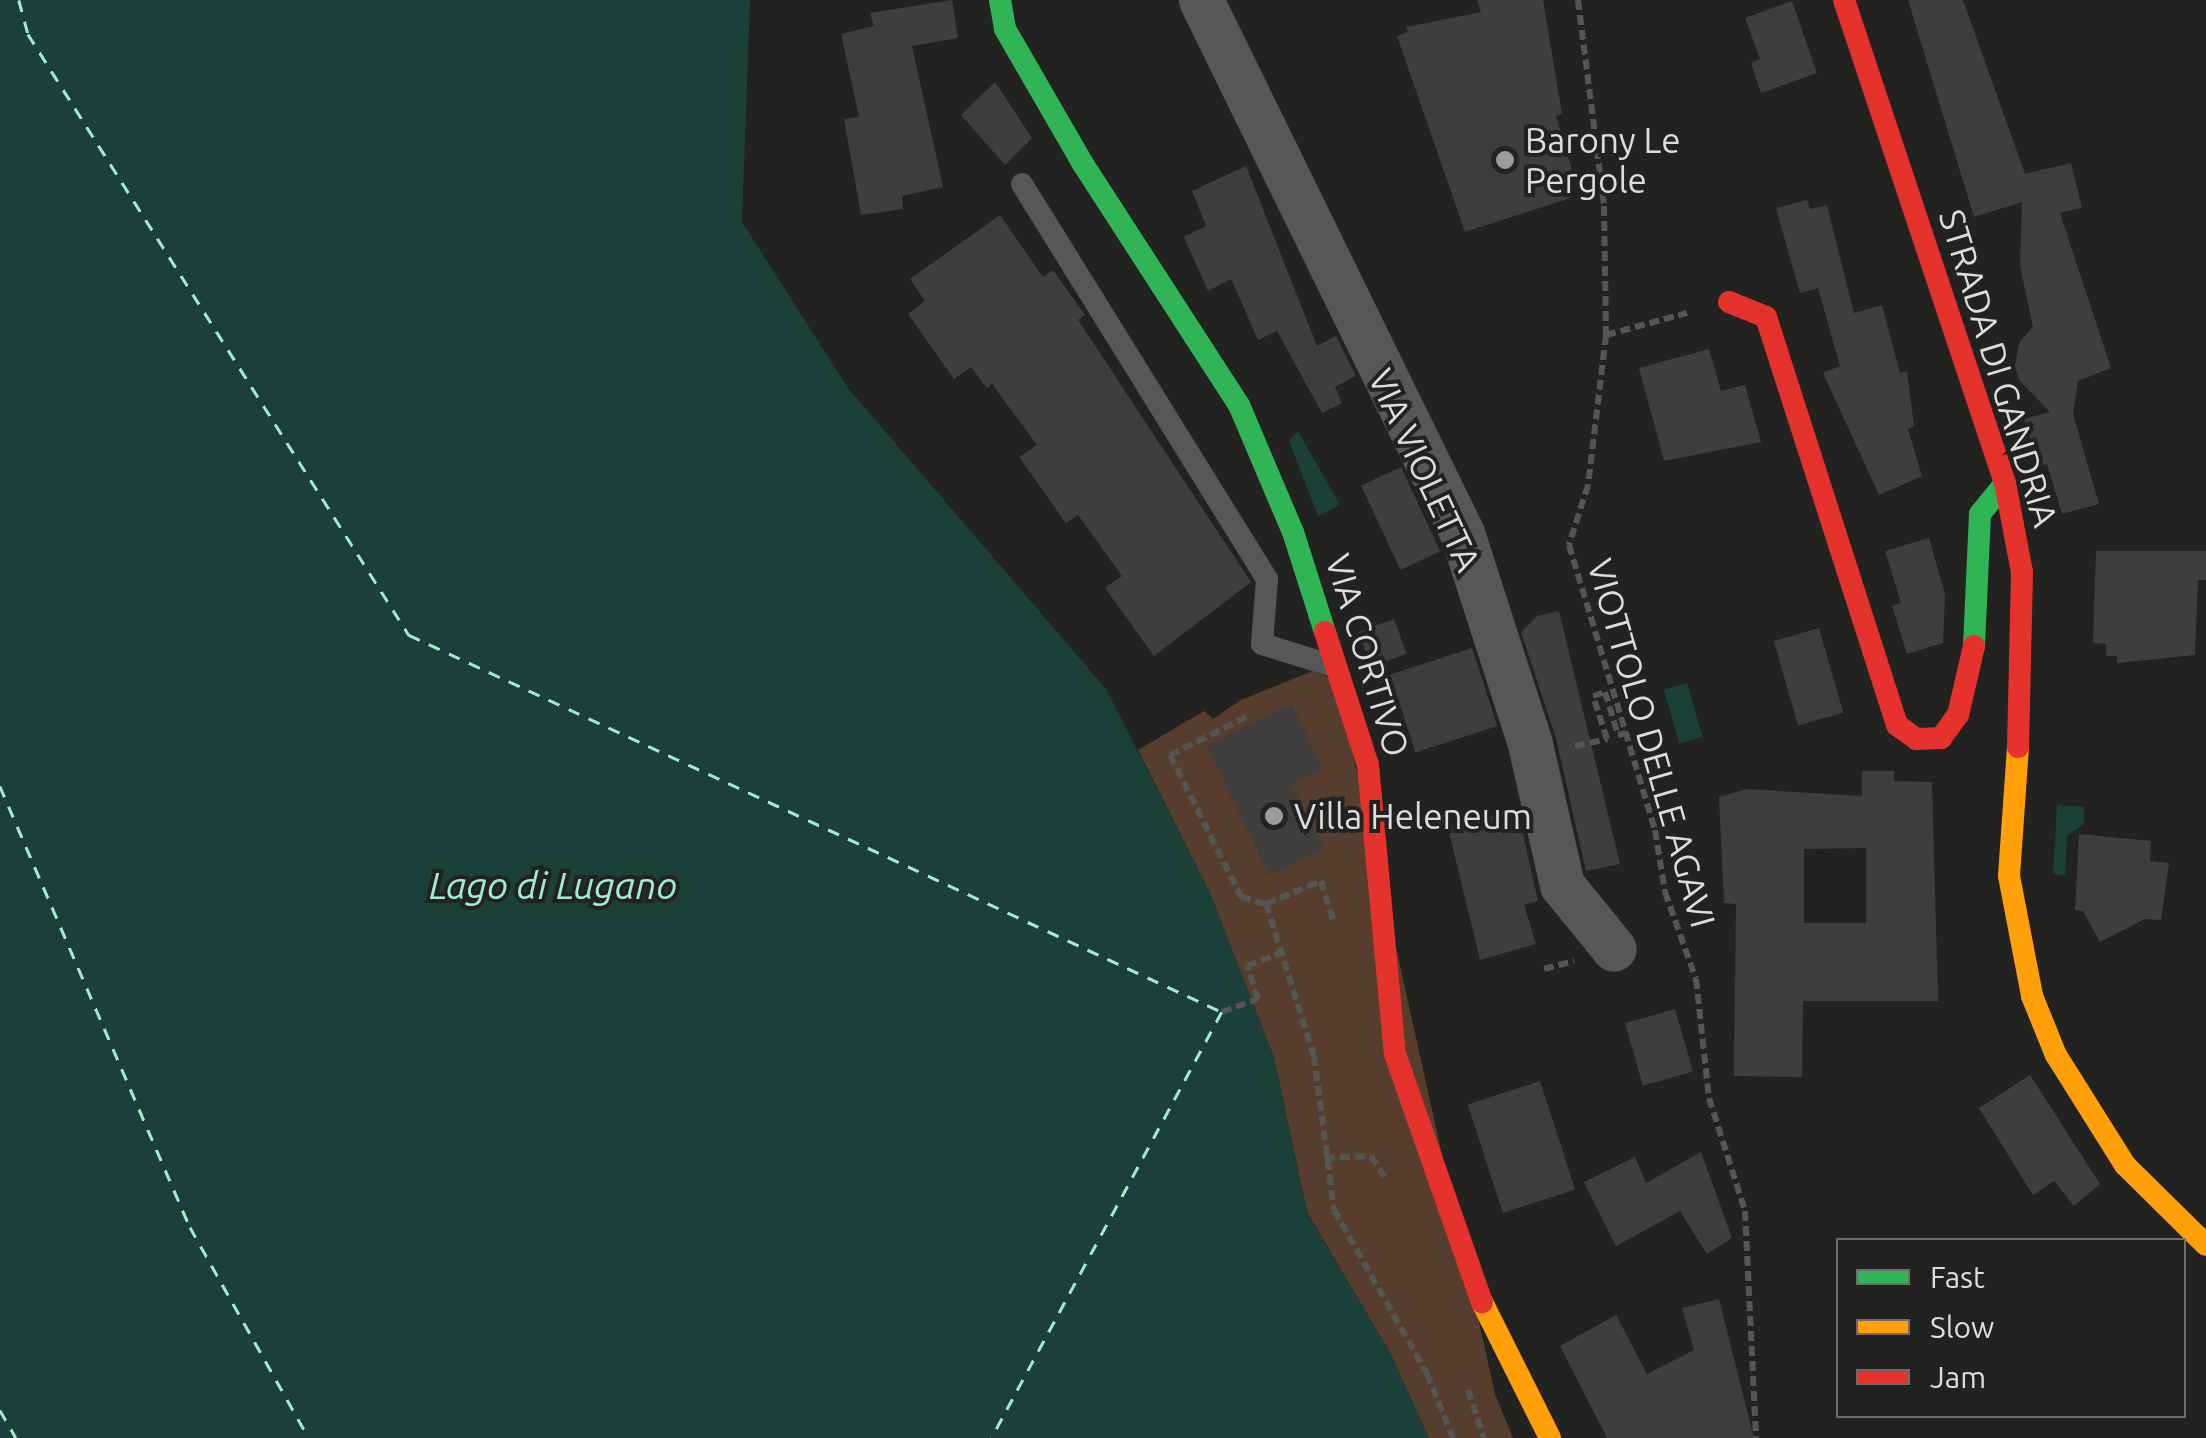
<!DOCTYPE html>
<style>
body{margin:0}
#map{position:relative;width:2206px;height:1438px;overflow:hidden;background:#222221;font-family:Ubuntu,sans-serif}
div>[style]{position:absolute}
.green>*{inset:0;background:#563d2d}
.water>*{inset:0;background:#1a4037;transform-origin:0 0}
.ferry>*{height:2.5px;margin-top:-1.25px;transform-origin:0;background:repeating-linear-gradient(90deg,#9febd6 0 12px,transparent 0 22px)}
.building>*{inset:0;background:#3f3e3d;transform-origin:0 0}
.path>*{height:6px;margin-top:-3px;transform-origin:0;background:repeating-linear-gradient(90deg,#555554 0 10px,transparent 0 15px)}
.lane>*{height:22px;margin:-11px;padding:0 11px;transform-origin:11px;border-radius:11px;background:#575756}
.street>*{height:45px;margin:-22.5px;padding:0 22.5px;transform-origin:22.5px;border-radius:22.5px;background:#575756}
.fast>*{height:22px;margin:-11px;padding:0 11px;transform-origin:11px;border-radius:11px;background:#30b455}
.slow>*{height:22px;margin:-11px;padding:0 11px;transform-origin:11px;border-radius:11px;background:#ff9f0a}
.jam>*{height:22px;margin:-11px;padding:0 11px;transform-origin:11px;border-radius:11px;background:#e5322d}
.dots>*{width:28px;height:28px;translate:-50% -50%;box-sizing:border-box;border:5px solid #222320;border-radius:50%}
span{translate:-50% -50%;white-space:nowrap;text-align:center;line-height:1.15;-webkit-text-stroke:8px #222320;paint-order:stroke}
.poi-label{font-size:35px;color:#dddedc}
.left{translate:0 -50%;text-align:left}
.street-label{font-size:35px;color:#dddedc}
.water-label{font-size:38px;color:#9febd6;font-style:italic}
.legend{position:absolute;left:1836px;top:1238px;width:350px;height:180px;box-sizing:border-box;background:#222320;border:2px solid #6d6e6b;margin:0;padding:12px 18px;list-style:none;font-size:30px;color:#dddedc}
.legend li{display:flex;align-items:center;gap:20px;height:50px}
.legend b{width:50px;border:2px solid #6d6e6b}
</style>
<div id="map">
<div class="green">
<i style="clip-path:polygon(1313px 671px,1337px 681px,1495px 1394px,1513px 1438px,1429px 1438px,1390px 1353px,1307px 1212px,1274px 1058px,1210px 893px,1138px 750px,1204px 711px,1213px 719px,1241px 700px)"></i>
</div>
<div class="water">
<i style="clip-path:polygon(0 0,750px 0,742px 222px,848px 388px,1106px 689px,1210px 893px,1274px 1058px,1307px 1213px,1390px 1353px,1429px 1438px,0 1438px)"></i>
<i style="clip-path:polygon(1298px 431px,1340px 505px,1318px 516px,1289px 441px)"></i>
<i style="left:1687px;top:683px;width:56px;height:24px;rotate:74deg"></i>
<i style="clip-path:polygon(2057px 805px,2084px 807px,2084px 824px,2067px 836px,2065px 875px,2053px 874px)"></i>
</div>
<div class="ferry">
<i style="left:19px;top:0;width:35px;rotate:75deg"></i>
<i style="left:28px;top:34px;width:712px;rotate:57.63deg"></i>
<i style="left:409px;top:635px;width:896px;rotate:24.88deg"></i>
<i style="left:1222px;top:1012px;width:484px;rotate:118.4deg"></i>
<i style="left:0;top:786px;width:480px;rotate:66.7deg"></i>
<i style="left:190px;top:1227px;width:242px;rotate:60.6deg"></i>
<i style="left:0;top:1410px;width:32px;rotate:60deg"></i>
</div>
<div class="building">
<i style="clip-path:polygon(952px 0,958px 38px,912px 46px,943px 187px,902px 196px,903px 209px,861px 215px,844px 119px,859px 117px,841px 34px,874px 26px,870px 13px)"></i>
<i style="clip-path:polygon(1477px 0,1543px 0,1562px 114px,1556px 116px,1573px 173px,1561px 179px,1570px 198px,1465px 232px,1397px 36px,1408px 32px,1406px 27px,1481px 12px)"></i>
<i style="clip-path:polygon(1908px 0,1963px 0,2025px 174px,2071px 163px,2082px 208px,2060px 213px,2111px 368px,2078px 381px,2073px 414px,2099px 504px,2062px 514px,2047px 464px,2038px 467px,2024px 419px,2050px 412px,2019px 380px,2015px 366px,2019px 343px,2033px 327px,2020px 266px,2022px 202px,1974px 217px)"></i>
<i style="clip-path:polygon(1792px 1px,1817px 73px,1761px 93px,1751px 63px,1760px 59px,1745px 18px)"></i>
<i style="clip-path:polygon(995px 82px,1032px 138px,1005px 165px,961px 115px)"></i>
<i style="clip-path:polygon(1246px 166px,1317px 346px,1336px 336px,1356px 376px,1335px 387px,1342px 403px,1322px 413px,1277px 331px,1258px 340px,1231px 279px,1208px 291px,1184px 237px,1206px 226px,1192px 191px)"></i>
<i style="clip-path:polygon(1807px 200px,1810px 209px,1827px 205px,1854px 313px,1882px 305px,1900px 373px,1907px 371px,1914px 426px,1908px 429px,1922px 476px,1879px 495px,1823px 373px,1840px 366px,1818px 288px,1800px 293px,1776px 208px)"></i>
<i style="clip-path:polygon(1000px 215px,1043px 277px,1053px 270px,1085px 315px,1078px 320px,1251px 582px,1154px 656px,1105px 588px,1122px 576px,1078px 515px,1066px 523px,1019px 457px,1037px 445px,992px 384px,987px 388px,971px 367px,954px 379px,908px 314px,925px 301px,910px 279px)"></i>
<i style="clip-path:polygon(1709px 349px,1721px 391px,1745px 385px,1761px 442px,1664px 461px,1639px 368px)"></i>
<i style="left:1401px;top:467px;width:93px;height:44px;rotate:65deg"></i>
<i style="clip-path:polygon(1929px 538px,1945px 594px,1943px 643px,1907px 654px,1892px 606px,1901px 603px,1885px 551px)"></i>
<i style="clip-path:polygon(2096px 551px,2206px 551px,2206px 580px,2198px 580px,2195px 655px,2117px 663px,2117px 656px,2106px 656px,2106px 644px,2093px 643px)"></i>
<i style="clip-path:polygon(1559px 611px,1620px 864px,1586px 871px,1556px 738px,1521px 632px,1537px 616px)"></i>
<i style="left:1394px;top:619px;width:37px;height:38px;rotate:70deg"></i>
<i style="left:1819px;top:628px;width:88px;height:47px;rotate:74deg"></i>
<i style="left:1472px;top:648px;width:82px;height:86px;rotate:72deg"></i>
<i style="clip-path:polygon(1292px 704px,1322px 769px,1292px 783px,1324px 849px,1269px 875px,1207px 745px)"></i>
<i style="clip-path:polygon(evenodd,1862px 771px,1894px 771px,1894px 781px,1932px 782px,1938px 1001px,1803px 1001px,1802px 1077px,1734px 1076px,1736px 904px,1724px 903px,1719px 797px,1746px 789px,1862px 796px,1862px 771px,1866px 848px,1866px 923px,1804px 923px,1804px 849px,1866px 848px)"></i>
<i style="clip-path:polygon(1517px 807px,1538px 901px,1524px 905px,1536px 944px,1480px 960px,1448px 828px)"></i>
<i style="clip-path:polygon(2079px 834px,2151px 841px,2150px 861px,2169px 863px,2161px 920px,2145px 919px,2100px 942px,2083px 911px,2075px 910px)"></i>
<i style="left:1675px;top:1009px;width:65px;height:52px;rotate:74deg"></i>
<i style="clip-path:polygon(2030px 1075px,2100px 1184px,2074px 1206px,2054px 1181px,2033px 1195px,1979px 1108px)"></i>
<i style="left:1540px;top:1081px;width:114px;height:76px;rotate:72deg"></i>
<i style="clip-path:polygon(1701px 1152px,1732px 1238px,1707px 1254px,1680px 1211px,1616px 1246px,1584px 1182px,1635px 1157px,1646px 1183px)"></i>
<i style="clip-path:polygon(1719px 1299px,1754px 1438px,1607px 1438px,1560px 1346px,1616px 1315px,1647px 1374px,1694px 1350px,1682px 1308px)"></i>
</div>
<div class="path">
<i style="left:1578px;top:0;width:208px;rotate:82.8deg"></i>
<i style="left:1604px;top:206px;width:129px;rotate:89.1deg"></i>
<i style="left:1606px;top:335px;width:151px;rotate:96.8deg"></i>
<i style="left:1588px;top:485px;width:63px;rotate:107.6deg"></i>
<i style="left:1569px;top:545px;width:298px;rotate:73.2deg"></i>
<i style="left:1655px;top:830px;width:63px;rotate:80.8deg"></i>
<i style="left:1665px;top:892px;width:92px;rotate:70.4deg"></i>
<i style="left:1696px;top:979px;width:120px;rotate:83.8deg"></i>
<i style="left:1709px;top:1098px;width:119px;rotate:72.3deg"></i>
<i style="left:1745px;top:1211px;width:227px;rotate:87.2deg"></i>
<i style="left:1606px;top:335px;width:84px;rotate:-15.2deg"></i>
<i style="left:1246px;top:717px;width:85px;rotate:153.4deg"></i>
<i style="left:1170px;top:755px;width:159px;rotate:63.4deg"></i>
<i style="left:1241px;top:897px;width:26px;rotate:16deg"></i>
<i style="left:1266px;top:904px;width:60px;rotate:-22.7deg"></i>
<i style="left:1321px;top:881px;width:41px;rotate:72.9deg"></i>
<i style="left:1575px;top:746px;width:33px;rotate:-12deg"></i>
<i style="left:1607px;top:739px;width:45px;rotate:-108deg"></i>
<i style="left:1593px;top:696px;width:13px;rotate:-18deg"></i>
<i style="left:1605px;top:692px;width:45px;rotate:73.2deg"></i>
<i style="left:1618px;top:735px;width:8px;rotate:-14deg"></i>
<i style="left:1266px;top:904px;width:159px;rotate:72.5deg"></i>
<i style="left:1314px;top:1056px;width:155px;rotate:82.6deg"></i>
<i style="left:1334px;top:1210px;width:189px;rotate:60.4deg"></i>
<i style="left:1427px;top:1374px;width:69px;rotate:67.9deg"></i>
<i style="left:1544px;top:969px;width:31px;rotate:-15deg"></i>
<i style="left:1222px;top:1012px;width:38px;rotate:-20deg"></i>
<i style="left:1258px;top:999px;width:35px;rotate:-108deg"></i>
<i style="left:1247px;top:966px;width:42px;rotate:-21deg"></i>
<i style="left:1325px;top:1158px;width:46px;rotate:-2.5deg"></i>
<i style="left:1371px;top:1156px;width:27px;rotate:57deg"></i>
<i style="left:1468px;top:1390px;width:51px;rotate:71.6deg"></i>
</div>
<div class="lane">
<i style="left:1022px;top:184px;width:465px;rotate:58.2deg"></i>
<i style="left:1267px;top:579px;width:65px;rotate:94.4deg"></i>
<i style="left:1262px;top:644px;width:71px;rotate:17.2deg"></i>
</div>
<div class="street">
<i style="left:1201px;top:0;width:593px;rotate:63.91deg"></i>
<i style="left:1462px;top:533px;width:222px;rotate:72.1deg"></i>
<i style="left:1530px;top:744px;width:145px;rotate:77.2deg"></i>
<i style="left:1562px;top:885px;width:82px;rotate:50.9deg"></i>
</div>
<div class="fast">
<i style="left:1000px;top:0;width:29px;rotate:80deg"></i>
<i style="left:1005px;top:29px;width:156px;rotate:60deg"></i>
<i style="left:1083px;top:164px;width:287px;rotate:57.1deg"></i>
<i style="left:1239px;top:405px;width:138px;rotate:67deg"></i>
<i style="left:1293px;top:532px;width:105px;rotate:72.3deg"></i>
<i style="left:1974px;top:646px;width:132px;rotate:-87.4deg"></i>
<i style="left:1980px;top:514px;width:40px;rotate:-51deg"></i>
</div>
<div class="slow">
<i style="left:2018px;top:747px;width:129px;rotate:94deg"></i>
<i style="left:2009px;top:876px;width:122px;rotate:79.1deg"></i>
<i style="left:2032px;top:996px;width:64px;rotate:67.9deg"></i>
<i style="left:2056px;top:1055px;width:130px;rotate:57.9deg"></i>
<i style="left:2125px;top:1165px;width:114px;rotate:44.6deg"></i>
<i style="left:1482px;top:1302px;width:152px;rotate:63.4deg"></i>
</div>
<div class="jam">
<i style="left:1844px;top:0;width:509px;rotate:71.57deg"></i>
<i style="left:2005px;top:483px;width:91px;rotate:79.2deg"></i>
<i style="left:2022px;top:572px;width:175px;rotate:91.3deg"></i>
<i style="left:1729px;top:302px;width:40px;rotate:22deg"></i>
<i style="left:1766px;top:317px;width:429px;rotate:72.2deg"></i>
<i style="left:1897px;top:725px;width:24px;rotate:36deg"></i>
<i style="left:1916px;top:739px;width:25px;rotate:-2deg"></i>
<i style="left:1941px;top:738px;width:29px;rotate:-54deg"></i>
<i style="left:1958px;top:715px;width:71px;rotate:-76.9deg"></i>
<i style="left:1325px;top:632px;width:140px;rotate:72.1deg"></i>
<i style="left:1368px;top:765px;width:290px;rotate:84.7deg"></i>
<i style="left:1395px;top:1054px;width:263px;rotate:70.7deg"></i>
</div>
<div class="dots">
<i style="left:1505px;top:160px;background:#9c9c9b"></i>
<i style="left:1274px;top:816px;background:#9c9c9b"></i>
</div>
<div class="poi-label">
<span class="left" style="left:1525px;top:160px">Barony Le<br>Pergole</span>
<span class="left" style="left:1294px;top:816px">Villa Heleneum</span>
</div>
<div class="street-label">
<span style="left:1999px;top:368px;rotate:73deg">STRADA DI GANDRIA</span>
<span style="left:1425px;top:470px;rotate:65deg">VIA VIOLETTA</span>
<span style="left:1368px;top:655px;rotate:73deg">VIA CORTIVO</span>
<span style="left:1652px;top:743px;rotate:74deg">VIOTTOLO DELLE AGAVI</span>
</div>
<div class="water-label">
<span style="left:553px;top:886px">Lago di Lugano</span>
</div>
<ul class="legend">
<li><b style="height:12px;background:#30b455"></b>Fast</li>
<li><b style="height:12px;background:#ff9f0a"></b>Slow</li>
<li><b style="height:12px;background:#e5322d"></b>Jam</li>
</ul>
</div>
